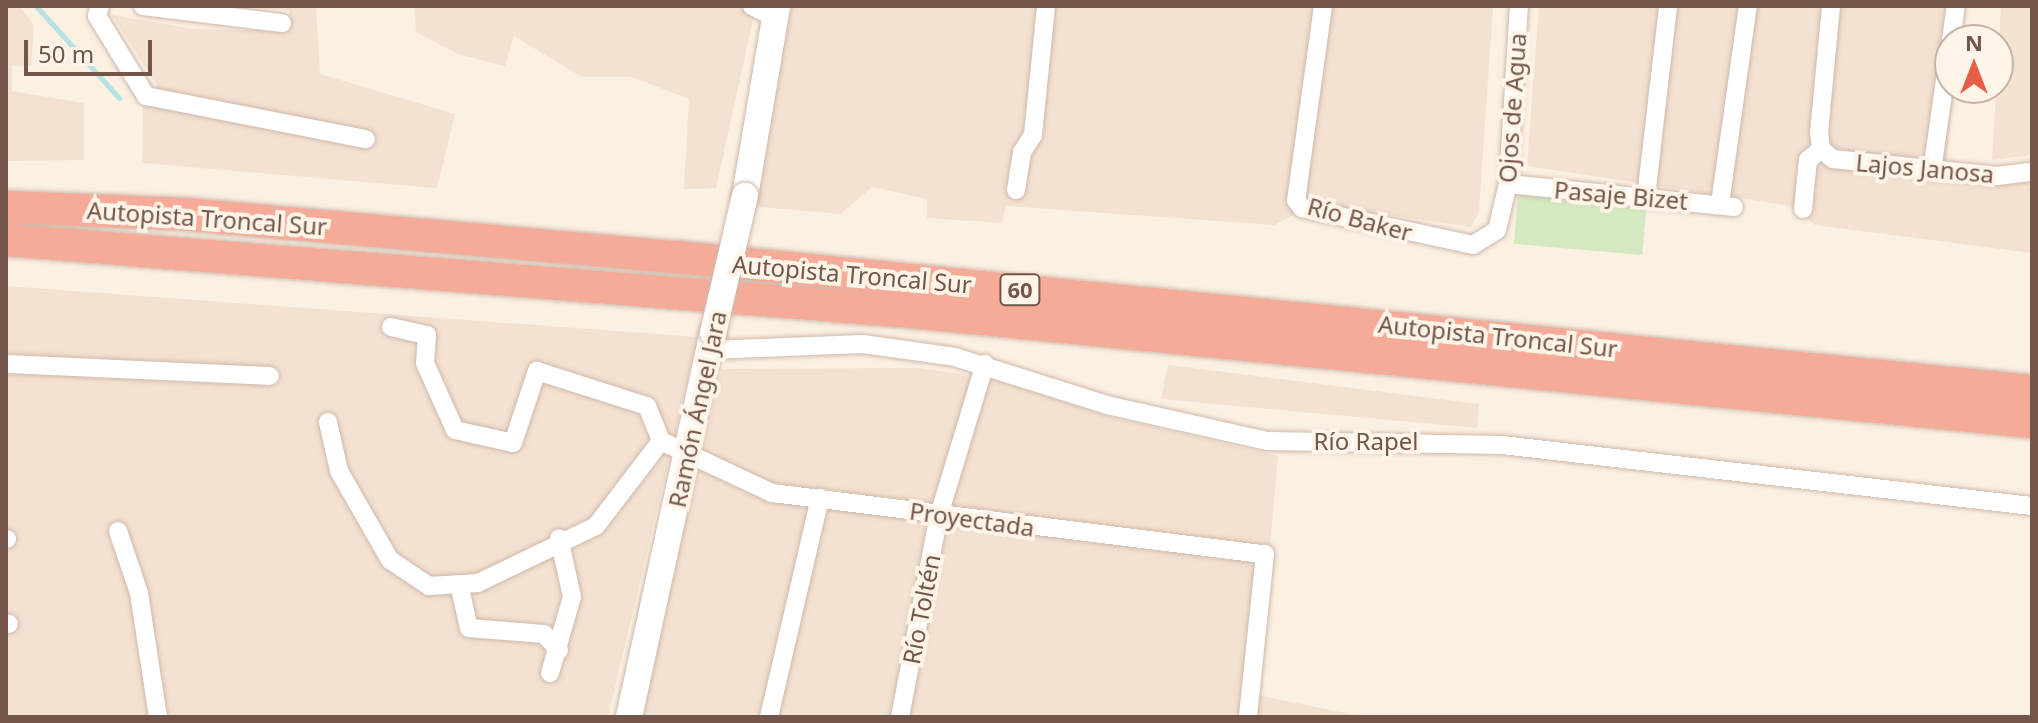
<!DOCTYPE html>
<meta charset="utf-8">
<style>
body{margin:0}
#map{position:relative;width:2038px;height:723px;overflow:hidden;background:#fcf0e2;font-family:"Noto Sans",sans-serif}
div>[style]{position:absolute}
.residential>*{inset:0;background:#f3e1d1}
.green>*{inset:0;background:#d4e9c1;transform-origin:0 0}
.stream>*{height:5px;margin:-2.5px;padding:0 2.5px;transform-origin:2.5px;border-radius:2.5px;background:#b7e2e5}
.roads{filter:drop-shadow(0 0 2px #cfb9ac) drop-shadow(0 0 2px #cfb9ac)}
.minor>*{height:18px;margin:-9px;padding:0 9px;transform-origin:9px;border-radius:9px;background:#fff}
.secondary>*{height:26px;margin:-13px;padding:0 13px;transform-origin:13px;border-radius:13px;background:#fff}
.motorway>*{height:32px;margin:-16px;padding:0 16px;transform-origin:16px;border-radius:16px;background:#f6ab99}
.bridges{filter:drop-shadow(0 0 2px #d2b8a9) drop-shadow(0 0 2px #d2b8a9)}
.secondary-bridge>*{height:26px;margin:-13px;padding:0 13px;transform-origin:13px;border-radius:13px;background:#fff}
span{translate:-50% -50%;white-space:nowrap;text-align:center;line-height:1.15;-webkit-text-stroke:8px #fff4e8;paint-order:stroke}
.shield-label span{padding:2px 6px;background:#fff4e8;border:2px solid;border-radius:6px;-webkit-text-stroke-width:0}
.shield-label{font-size:22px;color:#735549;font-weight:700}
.street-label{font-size:24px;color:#735549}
.frame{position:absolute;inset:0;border:8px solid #735549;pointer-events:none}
.north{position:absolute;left:1934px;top:24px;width:80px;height:80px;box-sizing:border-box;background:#fff4e8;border:2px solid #c7b4a8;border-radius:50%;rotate:0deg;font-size:22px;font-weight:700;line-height:32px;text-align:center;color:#735549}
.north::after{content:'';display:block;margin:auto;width:28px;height:36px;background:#e55f48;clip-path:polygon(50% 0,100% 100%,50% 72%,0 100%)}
.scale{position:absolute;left:24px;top:40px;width:128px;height:36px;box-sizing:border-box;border:4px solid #735549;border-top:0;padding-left:10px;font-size:24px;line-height:28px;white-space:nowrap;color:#735549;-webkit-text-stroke:6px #fff4e8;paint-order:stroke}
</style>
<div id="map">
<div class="residential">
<i style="clip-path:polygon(6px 6px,20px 6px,34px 25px,31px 66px,12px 66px,12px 91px,84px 103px,84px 160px,6px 161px)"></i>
<i style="clip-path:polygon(217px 6px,316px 6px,320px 74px,455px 114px,437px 188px,142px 163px,143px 103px,157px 85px,112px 15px,194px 29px,290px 31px,289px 10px)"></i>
<i style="clip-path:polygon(414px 6px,756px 6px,716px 188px,684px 189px,689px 99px,632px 77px,582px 77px,514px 36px,505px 66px,458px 54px,416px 32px)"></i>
<i style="clip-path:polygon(792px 6px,1493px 6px,1479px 211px,1471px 227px,1315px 204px,1274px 225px,1006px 206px,1002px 223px,927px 218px,927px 199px,872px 187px,841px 214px,748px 206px)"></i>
<i style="clip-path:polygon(1539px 6px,1963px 6px,1944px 182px,2032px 183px,2032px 253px,1815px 225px,1791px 206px,1527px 166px)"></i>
<i style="clip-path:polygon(2001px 6px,2032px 6px,2032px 155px,1992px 160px)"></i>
<i style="clip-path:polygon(6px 286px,698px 337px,608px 717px,6px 717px)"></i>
<i style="clip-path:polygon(1168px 365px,1479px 404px,1477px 428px,1161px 399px)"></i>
<i style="clip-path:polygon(919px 368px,993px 379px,1110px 417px,1278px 456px,1257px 695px,1365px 717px,639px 717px,722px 369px)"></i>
</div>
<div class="green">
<i style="left:1518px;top:195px;width:129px;height:49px;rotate:5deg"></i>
</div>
<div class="stream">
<i style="left:36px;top:6px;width:124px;rotate:47.9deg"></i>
</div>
<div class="roads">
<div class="minor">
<i style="left:100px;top:6px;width:10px;rotate:107deg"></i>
<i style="left:97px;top:16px;width:94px;rotate:58.5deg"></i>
<i style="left:146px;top:96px;width:224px;rotate:11.1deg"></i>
<i style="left:143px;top:6px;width:140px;rotate:7deg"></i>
<i style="left:752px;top:6px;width:25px;rotate:27deg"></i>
<i style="left:1323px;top:6px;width:196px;rotate:97.9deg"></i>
<i style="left:1296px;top:200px;width:10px;rotate:53deg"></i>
<i style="left:1302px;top:208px;width:175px;rotate:12.2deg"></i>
<i style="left:1473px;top:245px;width:28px;rotate:-32deg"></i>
<i style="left:1497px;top:230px;width:47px;rotate:-76.6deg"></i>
<i style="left:1508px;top:184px;width:178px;rotate:-86.5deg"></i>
<i style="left:1831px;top:6px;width:127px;rotate:95.4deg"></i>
<i style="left:1819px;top:132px;width:17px;rotate:83deg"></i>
<i style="left:1821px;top:149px;width:16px;rotate:40deg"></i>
<i style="left:1833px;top:159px;width:165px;rotate:5.9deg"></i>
<i style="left:1997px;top:176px;width:35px;rotate:-7deg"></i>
<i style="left:1951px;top:40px;width:34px;rotate:-82deg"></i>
<i style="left:1932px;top:171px;width:127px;rotate:-81.9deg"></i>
<i style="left:1508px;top:184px;width:227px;rotate:5.8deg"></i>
<i style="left:1016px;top:190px;width:38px;rotate:-81deg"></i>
<i style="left:1022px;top:152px;width:20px;rotate:-57deg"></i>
<i style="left:1033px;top:135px;width:130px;rotate:-84.2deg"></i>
<i style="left:1646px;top:197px;width:192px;rotate:-83.4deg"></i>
<i style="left:1720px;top:204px;width:200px;rotate:-82deg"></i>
<i style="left:1803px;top:209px;width:49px;rotate:-84.2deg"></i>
<i style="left:1808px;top:160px;width:17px;rotate:-40deg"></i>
<i style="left:391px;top:327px;width:37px;rotate:13deg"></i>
<i style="left:427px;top:335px;width:28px;rotate:94deg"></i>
<i style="left:425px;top:363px;width:73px;rotate:65.9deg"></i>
<i style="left:455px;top:430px;width:59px;rotate:12.6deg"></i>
<i style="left:513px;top:443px;width:76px;rotate:-71.6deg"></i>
<i style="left:537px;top:371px;width:115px;rotate:17.7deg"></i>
<i style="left:647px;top:406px;width:38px;rotate:68deg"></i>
<i style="left:709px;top:350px;width:154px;rotate:-2.2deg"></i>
<i style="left:863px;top:344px;width:93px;rotate:8deg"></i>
<i style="left:955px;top:357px;width:159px;rotate:17.5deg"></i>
<i style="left:1107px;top:405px;width:164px;rotate:12.7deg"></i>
<i style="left:1267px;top:441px;width:235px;rotate:1deg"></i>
<i style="left:1502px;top:445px;width:533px;rotate:6.57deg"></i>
<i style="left:6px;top:364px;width:264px;rotate:2.6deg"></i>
<i style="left:328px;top:422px;width:50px;rotate:77.3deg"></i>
<i style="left:339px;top:471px;width:103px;rotate:60.2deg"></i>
<i style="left:390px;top:560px;width:47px;rotate:33.7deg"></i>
<i style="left:429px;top:586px;width:49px;rotate:-3.5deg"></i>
<i style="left:478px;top:583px;width:131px;rotate:-25.8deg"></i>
<i style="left:596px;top:526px;width:107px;rotate:-52.6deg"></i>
<i style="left:661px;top:441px;width:123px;rotate:25.1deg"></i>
<i style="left:772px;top:493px;width:497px;rotate:7.1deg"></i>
<i style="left:1265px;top:554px;width:164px;rotate:96deg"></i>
<i style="left:118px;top:531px;width:65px;rotate:71.3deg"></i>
<i style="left:139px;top:593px;width:125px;rotate:81.3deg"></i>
<i style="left:6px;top:539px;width:1px"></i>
<i style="left:459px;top:584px;width:45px;rotate:77.2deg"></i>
<i style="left:469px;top:628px;width:75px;rotate:4.6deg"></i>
<i style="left:544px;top:634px;width:22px;rotate:47deg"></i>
<i style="left:6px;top:623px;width:3px;rotate:18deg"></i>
<i style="left:550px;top:673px;width:79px;rotate:-73.9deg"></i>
<i style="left:572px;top:597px;width:60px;rotate:-102.4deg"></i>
<i style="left:769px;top:717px;width:225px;rotate:-76.9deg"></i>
<i style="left:900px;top:717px;width:206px;rotate:-79.1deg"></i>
<i style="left:939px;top:515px;width:158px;rotate:-73.1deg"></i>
</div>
<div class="secondary">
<i style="left:745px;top:196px;width:193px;rotate:-80.4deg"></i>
<i style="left:629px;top:717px;width:393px;rotate:-77.7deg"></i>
</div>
<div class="motorway">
<i style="left:6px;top:207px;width:176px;rotate:2.3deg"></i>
<i style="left:182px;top:214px;width:497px;rotate:5deg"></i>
<i style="left:677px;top:257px;width:1362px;rotate:5.65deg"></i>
<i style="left:6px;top:240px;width:909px;rotate:4.54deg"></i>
<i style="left:912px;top:312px;width:1125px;rotate:5.61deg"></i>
</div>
</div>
<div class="bridges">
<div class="secondary-bridge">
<i style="left:713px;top:333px;width:141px;rotate:-76.9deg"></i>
</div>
</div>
<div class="shield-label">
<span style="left:1020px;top:290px">60</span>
</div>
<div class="street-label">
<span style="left:1512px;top:108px;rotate:-86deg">Ojos de Agua</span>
<span style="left:1925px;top:168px;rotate:5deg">Lajos Janosa</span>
<span style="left:1621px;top:195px;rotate:5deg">Pasaje Bizet</span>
<span style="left:207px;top:218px;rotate:4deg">Autopista Troncal Sur</span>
<span style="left:1360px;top:219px;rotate:15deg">Río Baker</span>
<span style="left:852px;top:274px;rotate:5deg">Autopista Troncal Sur</span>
<span style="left:1498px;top:336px;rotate:6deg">Autopista Troncal Sur</span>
<span style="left:697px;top:409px;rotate:-78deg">Ramón Ángel Jara</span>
<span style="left:1366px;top:441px">Río Rapel</span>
<span style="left:972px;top:519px;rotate:8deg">Proyectada</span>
<span style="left:921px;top:609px;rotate:-79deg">Río Toltén</span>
</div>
<div class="frame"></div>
<div class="north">N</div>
<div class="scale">50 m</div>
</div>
